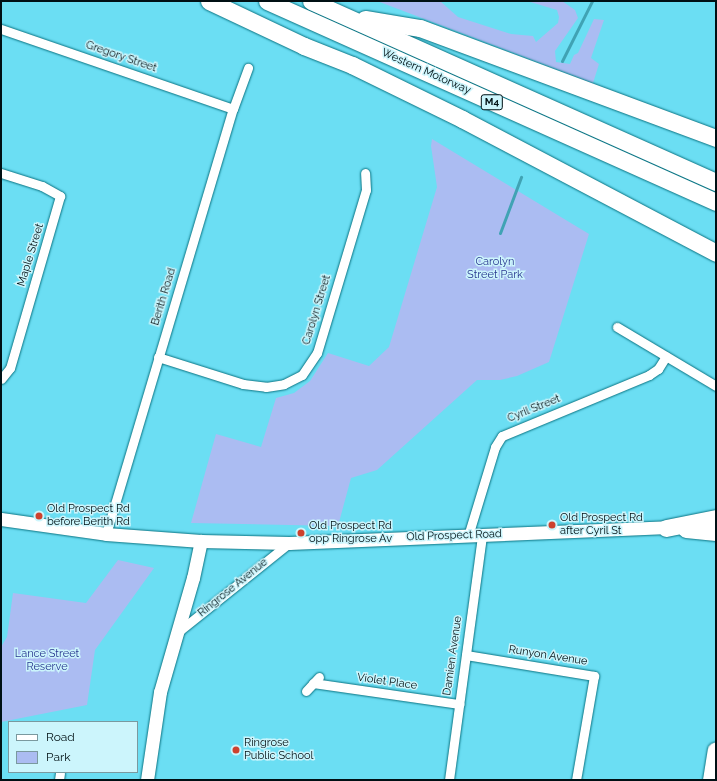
<!DOCTYPE html>
<style>
body{margin:0}
#map{position:relative;width:717px;height:781px;overflow:hidden;background:#6bdef3;font-family:Raleway,sans-serif}
div>[style]{position:absolute}
.green>*{inset:0;background:#abbcf2}
.stream>*{height:3px;margin:-1.5px;padding:0 1.5px;transform-origin:1.5px;border-radius:1.5px;background:#40a3b4}
.roads{filter:drop-shadow(0 0 1px #0a7382) drop-shadow(0 0 1px #0a7382)}
.street>*{height:9px;margin:-4.5px;padding:0 4.5px;transform-origin:4.5px;border-radius:4.5px;background:#fff}
.secondary>*{height:13px;margin:-6.5px;padding:0 6.5px;transform-origin:6.5px;border-radius:6.5px;background:#fff}
.highway>*{height:17px;margin:-8.5px;padding:0 8.5px;transform-origin:8.5px;border-radius:8.5px;background:#fff}
.dots>*{width:11px;height:11px;translate:-50% -50%;box-sizing:border-box;border:2px solid #ccf5fc;border-radius:50%}
span{translate:-50% -50%;white-space:nowrap;text-align:center;line-height:1.15;-webkit-text-stroke:3px #ccf5fc;paint-order:stroke}
.shield-label span{padding:1px 3px;background:#ccf5fc;border:1px solid;border-radius:3px;-webkit-text-stroke-width:0}
.shield-label{font-size:10px;color:#001014;font-weight:700}
.street-label{font-size:11px;color:#001014}
.park-label{font-size:11px;color:#28368f}
.poi-label{font-size:11px;color:#001014}
.left{translate:0 -50%;text-align:left}
.frame{position:absolute;inset:0;border:2px solid #001014;pointer-events:none}
.legend{position:absolute;left:8px;top:721px;width:130px;height:52px;box-sizing:border-box;background:#ccf5fc;border:1px solid #7a999f;margin:0;padding:5px 7px;list-style:none;font-size:12px;color:#001014}
.legend li{display:flex;align-items:center;gap:8px;height:20px}
.legend b{width:20px;border:1px solid #7a999f}
</style>
<div id="map">
<div class="green">
<i style="clip-path:polygon(377px 1px,440px 1px,458px 17px,511px 34px,533px 36px,536px 42px,558px 23px,559px 17px,557px 10px,527px 1px,562px 1px,575px 10px,578px 18px,555px 51px,556px 62px,570px 64px,574px 55px,578px 53px,594px 19px,604px 20px,591px 58px,599px 64px,593px 83px)"></i>
<i style="clip-path:polygon(432px 139px,589px 234px,549px 362px,517px 376px,500px 380px,477px 380px,377px 470px,351px 478px,338px 526px,191px 523px,216px 434px,261px 447px,276px 398px,294px 393px,310px 381px,328px 353px,369px 366px,389px 347px,437px 187px,431px 146px)"></i>
<i style="clip-path:polygon(118px 560px,154px 568px,95px 650px,87px 705px,1px 722px,1px 647px,7px 637px,13px 593px,86px 603px)"></i>
</div>
<div class="stream">
<i style="left:562px;top:61px;width:67px;rotate:-63.4deg"></i>
<i style="left:500px;top:233px;width:60px;rotate:-69.4deg"></i>
</div>
<div class="roads">
<div class="street">
<i style="left:1px;top:29px;width:245px;rotate:19deg"></i>
<i style="left:1px;top:173px;width:43px;rotate:17.6deg"></i>
<i style="left:42px;top:186px;width:21px;rotate:29deg"></i>
<i style="left:60px;top:196px;width:179px;rotate:106.2deg"></i>
<i style="left:10px;top:368px;width:14px;rotate:129deg"></i>
<i style="left:617px;top:327px;width:115px;rotate:30.8deg"></i>
<i style="left:158px;top:357px;width:89px;rotate:17.6deg"></i>
<i style="left:243px;top:384px;width:23px;rotate:7deg"></i>
<i style="left:266px;top:387px;width:18px;rotate:-9deg"></i>
<i style="left:284px;top:384px;width:20px;rotate:-27deg"></i>
<i style="left:302px;top:375px;width:27px;rotate:-56deg"></i>
<i style="left:317px;top:353px;width:170px;rotate:-73.3deg"></i>
<i style="left:366px;top:190px;width:17px;rotate:-93deg"></i>
<i style="left:106px;top:534px;width:444px;rotate:-73.4deg"></i>
<i style="left:233px;top:109px;width:44px;rotate:-69.9deg"></i>
<i style="left:468px;top:536px;width:93px;rotate:-73.1deg"></i>
<i style="left:495px;top:447px;width:13px;rotate:-58deg"></i>
<i style="left:502px;top:436px;width:159px;rotate:-22.5deg"></i>
<i style="left:649px;top:375px;width:11px;rotate:-34deg"></i>
<i style="left:658px;top:369px;width:15px;rotate:-58deg"></i>
<i style="left:178px;top:632px;width:142px;rotate:-38.7deg"></i>
<i style="left:466px;top:655px;width:130px;rotate:9.3deg"></i>
<i style="left:594px;top:676px;width:106px;rotate:99.8deg"></i>
<i style="left:313px;top:683px;width:148px;rotate:8.2deg"></i>
<i style="left:306px;top:691px;width:19px;rotate:-47deg"></i>
<i style="left:59px;top:780px;width:7px;rotate:-82deg"></i>
<i style="left:449px;top:780px;width:247px;rotate:-82.3deg"></i>
</div>
<div class="secondary">
<i style="left:1px;top:519px;width:106px;rotate:8.1deg"></i>
<i style="left:106px;top:534px;width:95px;rotate:4.2deg"></i>
<i style="left:201px;top:541px;width:88px;rotate:1.3deg"></i>
<i style="left:289px;top:543px;width:385px;rotate:-2.4deg"></i>
<i style="left:147px;top:780px;width:89px;rotate:-81.6deg"></i>
<i style="left:160px;top:692px;width:119px;rotate:-73.9deg"></i>
<i style="left:193px;top:578px;width:38px;rotate:-78deg"></i>
</div>
<div class="highway">
<i style="left:209px;top:1px;width:105px;rotate:25.3deg"></i>
<i style="left:304px;top:46px;width:52px;rotate:21.6deg"></i>
<i style="left:352px;top:65px;width:123px;rotate:26.1deg"></i>
<i style="left:462px;top:119px;width:287px;rotate:27.8deg"></i>
<i style="left:267px;top:1px;width:492px;rotate:24.1deg"></i>
<i style="left:311px;top:1px;width:444px;rotate:24.1deg"></i>
<i style="left:365px;top:19px;width:56px;rotate:9.3deg"></i>
<i style="left:420px;top:28px;width:316px;rotate:20.4deg"></i>
<i style="left:666px;top:528px;width:51px;rotate:-11.3deg"></i>
<i style="left:686px;top:529px;width:30px;rotate:6deg"></i>
<i style="left:711px;top:780px;width:30px;rotate:-81deg"></i>
</div>
</div>
<div class="dots">
<i style="left:39px;top:516px;background:#cd412e"></i>
<i style="left:552px;top:525px;background:#cd412e"></i>
<i style="left:301px;top:533px;background:#cd412e"></i>
<i style="left:236px;top:750px;background:#cd412e"></i>
</div>
<div class="shield-label">
<span style="left:492px;top:102px">M4</span>
</div>
<div class="street-label">
<span style="left:121px;top:57px;rotate:19deg">Gregory Street</span>
<span style="left:426px;top:72px;rotate:24deg">Western Motorway</span>
<span style="left:31px;top:255px;rotate:-73deg">Maple Street</span>
<span style="left:164px;top:297px;rotate:-73deg">Berith Road</span>
<span style="left:317px;top:310px;rotate:-73deg">Carolyn Street</span>
<span style="left:534px;top:409px;rotate:-22deg">Cyril Street</span>
<span style="left:454px;top:536px;rotate:-2deg">Old Prospect Road</span>
<span style="left:233px;top:588px;rotate:-39deg">Ringrose Avenue</span>
<span style="left:453px;top:656px;rotate:-82deg">Damien Avenue</span>
<span style="left:548px;top:656px;rotate:9deg">Runyon Avenue</span>
<span style="left:387px;top:682px;rotate:8deg">Violet Place</span>
</div>
<div class="park-label">
<span style="left:495px;top:269px">Carolyn<br>Street Park</span>
<span style="left:47px;top:661px">Lance Street<br>Reserve</span>
</div>
<div class="poi-label">
<span class="left" style="left:47px;top:516px">Old Prospect Rd<br>before Berith Rd</span>
<span class="left" style="left:560px;top:525px">Old Prospect Rd<br>after Cyril St</span>
<span class="left" style="left:309px;top:533px">Old Prospect Rd<br>opp Ringrose Av</span>
<span class="left" style="left:244px;top:750px">Ringrose<br>Public School</span>
</div>
<div class="frame"></div>
<ul class="legend">
<li><b style="height:5px;background:#fff"></b>Road</li>
<li><b style="height:11px;background:#abbcf2"></b>Park</li>
</ul>
</div>
